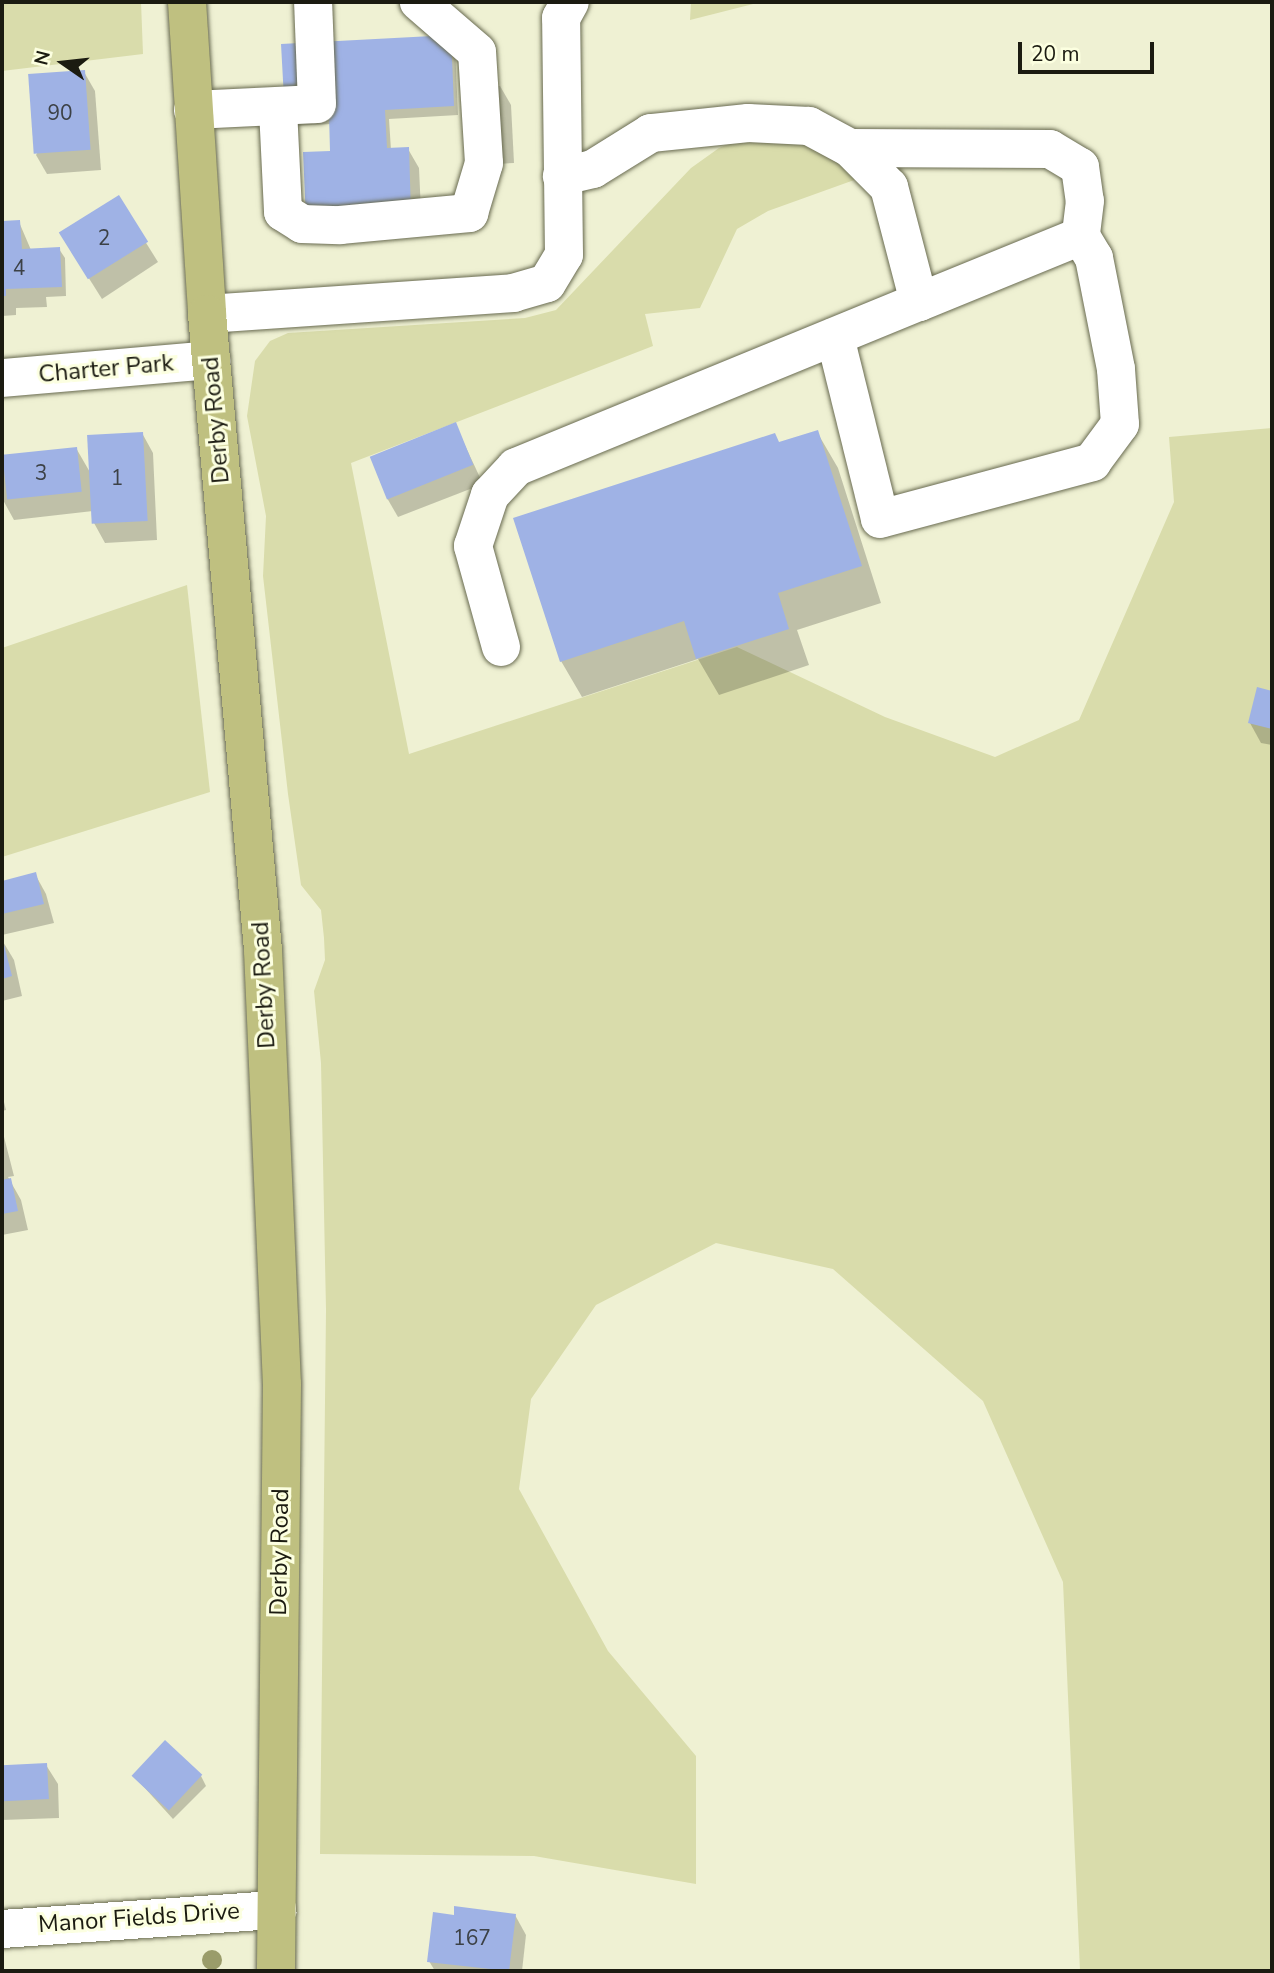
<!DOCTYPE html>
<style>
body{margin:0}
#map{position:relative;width:1274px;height:1973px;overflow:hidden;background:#eff1d3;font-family:"Nunito Sans",sans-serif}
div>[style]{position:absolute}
.green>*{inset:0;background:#d9dcab}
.shadow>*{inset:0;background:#0003}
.building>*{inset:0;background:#9fb2e5;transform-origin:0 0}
.roads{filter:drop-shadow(0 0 2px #686a50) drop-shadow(0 0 2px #686a50)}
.minor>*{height:38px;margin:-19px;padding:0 19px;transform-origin:19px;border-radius:19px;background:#fff}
.major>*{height:38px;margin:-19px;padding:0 19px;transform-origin:19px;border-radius:19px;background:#bfc080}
.trees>*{width:20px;height:20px;margin:-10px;border-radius:50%;background:#9a9c6a}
span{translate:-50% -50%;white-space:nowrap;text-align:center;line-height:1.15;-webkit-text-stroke:6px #fcffe0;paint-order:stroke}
.number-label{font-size:21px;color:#3c4146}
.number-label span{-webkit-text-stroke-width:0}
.street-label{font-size:24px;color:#1b1b11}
.frame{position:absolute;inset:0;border:4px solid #1b1b11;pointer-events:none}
.north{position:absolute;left:28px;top:28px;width:70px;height:70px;-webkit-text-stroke:5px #fcffe0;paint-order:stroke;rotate:284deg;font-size:19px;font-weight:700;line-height:28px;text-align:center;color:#1b1b11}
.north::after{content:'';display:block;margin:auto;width:24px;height:32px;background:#1b1b11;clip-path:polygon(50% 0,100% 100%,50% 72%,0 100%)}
.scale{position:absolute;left:1018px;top:42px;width:136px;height:32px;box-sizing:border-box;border:4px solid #1b1b11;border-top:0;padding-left:9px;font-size:21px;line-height:24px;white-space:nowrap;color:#1b1b11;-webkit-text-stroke:5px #fcffe0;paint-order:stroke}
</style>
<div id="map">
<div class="green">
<i style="clip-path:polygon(2px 2px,141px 2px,143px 54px,2px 71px)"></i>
<i style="clip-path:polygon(691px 2px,761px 2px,690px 20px)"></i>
<i style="clip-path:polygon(747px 136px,820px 140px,857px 179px,768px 211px,737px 229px,700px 308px,645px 314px,653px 346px,351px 463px,409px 754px,737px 647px,885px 717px,995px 757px,1079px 720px,1174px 502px,1169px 437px,1272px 428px,1272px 1971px,1080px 1971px,1063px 1582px,983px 1401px,833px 1269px,716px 1243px,596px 1305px,531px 1399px,519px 1489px,608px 1651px,696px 1756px,696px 1884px,534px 1856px,320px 1854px,326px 1310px,321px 1063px,314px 991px,325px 960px,324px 938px,321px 910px,301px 885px,288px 794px,263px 576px,266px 516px,247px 416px,255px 361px,270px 341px,288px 333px,525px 318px,556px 310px,691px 168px,719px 148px)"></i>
<i style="clip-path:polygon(187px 585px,210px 792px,2px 857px,2px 648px)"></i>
</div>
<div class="shadow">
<i style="clip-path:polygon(455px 46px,458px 115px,389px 119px,391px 150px,408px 149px,419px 168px,422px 233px,332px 152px,331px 124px,292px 126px)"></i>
<i style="clip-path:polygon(84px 72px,95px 91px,101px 170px,47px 174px,36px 155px)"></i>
<i style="clip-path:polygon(500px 86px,511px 105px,514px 163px,477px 165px,462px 88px)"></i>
<i style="clip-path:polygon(118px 198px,158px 262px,102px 299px,73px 253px)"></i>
<i style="clip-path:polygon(19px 222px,31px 250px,59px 249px,65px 258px,66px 296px,46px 297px,47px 307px,16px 308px,16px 315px,2px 316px,2px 223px)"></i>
<i style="clip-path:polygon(455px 424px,483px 484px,398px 517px,387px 498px)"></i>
<i style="clip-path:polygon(817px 432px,838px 468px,881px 603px,797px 630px,809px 665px,719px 695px,698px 659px,582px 697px,561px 661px,780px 444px)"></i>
<i style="clip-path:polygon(142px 433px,153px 453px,157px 540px,105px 543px,94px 523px,93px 511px,14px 520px,3px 500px,2px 457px,76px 448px,91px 474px)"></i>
<i style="clip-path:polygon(1258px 689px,1272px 693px,1272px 745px,1261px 743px,1250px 723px)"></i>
<i style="clip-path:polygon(35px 874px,46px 894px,54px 923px,2px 935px,2px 882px)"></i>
<i style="clip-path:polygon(2px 940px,14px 960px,22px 996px,2px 1001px)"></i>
<i style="clip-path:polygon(2px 1094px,6px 1110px,2px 1111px)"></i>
<i style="clip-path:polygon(2px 1129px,14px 1176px,8px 1177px,21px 1200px,28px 1230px,2px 1235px)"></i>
<i style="clip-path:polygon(2px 1761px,4px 1766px,46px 1765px,58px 1784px,59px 1818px,2px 1820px)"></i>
<i style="clip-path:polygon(133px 1775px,201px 1776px,206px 1786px,173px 1819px)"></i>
<i style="clip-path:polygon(515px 1915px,526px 1935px,522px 1971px,435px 1971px,429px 1961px,455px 1917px)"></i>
</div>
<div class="building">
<i style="clip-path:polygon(451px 35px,454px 106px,385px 110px,387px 148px,409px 147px,411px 214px,306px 219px,303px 152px,330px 151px,329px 115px,285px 117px,281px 44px)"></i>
<i style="left:85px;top:70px;width:80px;height:57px;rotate:86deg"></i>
<i style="left:119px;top:195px;width:55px;height:71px;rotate:58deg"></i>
<i style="clip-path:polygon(20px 220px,22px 249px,60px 247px,62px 287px,6px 289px,6px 296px,2px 296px,2px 221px)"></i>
<i style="left:456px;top:422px;width:46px;height:93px;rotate:68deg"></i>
<i style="clip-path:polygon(818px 430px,862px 566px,778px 593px,789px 629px,696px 659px,684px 621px,560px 662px,513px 518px,775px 433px,779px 442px)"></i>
<i style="left:143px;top:432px;width:89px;height:56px;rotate:87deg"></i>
<i style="left:77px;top:447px;width:45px;height:75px;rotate:84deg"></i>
<i style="clip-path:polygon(1257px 687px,1272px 691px,1272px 729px,1248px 723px)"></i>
<i style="clip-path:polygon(36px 872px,44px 904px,2px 914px,2px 881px)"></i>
<i style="clip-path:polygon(2px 937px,12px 976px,2px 979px)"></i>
<i style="clip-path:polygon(11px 1178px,18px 1211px,2px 1214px,2px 1180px)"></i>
<i style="left:165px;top:1740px;width:51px;height:49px;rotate:43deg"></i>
<i style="left:47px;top:1763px;width:36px;height:45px;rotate:87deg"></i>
<i style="clip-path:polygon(454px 1906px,516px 1914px,509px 1971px,427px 1962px,433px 1912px,454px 1915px)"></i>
</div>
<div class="roads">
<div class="minor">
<i style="left:278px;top:109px;width:103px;rotate:87.2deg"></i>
<i style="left:283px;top:212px;width:22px;rotate:32deg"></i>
<i style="left:302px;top:224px;width:38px;rotate:2deg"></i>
<i style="left:340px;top:225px;width:130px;rotate:-5.3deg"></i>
<i style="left:469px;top:213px;width:52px;rotate:-73.3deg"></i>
<i style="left:484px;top:163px;width:111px;rotate:-93.6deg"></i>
<i style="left:477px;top:52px;width:77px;rotate:-139.2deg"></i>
<i style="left:193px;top:110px;width:124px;rotate:-2.8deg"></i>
<i style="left:317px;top:104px;width:102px;rotate:-92.2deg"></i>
<i style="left:850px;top:148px;width:200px;rotate:0.3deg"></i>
<i style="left:1050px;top:149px;width:35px;rotate:31deg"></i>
<i style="left:1080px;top:167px;width:34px;rotate:82deg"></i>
<i style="left:1085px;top:201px;width:35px;rotate:97deg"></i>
<i style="left:1081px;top:236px;width:175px;rotate:157.8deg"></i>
<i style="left:207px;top:314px;width:307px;rotate:-3.9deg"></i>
<i style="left:513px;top:293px;width:35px;rotate:-16deg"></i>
<i style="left:547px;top:283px;width:33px;rotate:-59deg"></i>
<i style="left:564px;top:255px;width:237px;rotate:-90.7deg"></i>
<i style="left:561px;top:18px;width:18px;rotate:-61deg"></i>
<i style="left:835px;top:337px;width:187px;rotate:76.1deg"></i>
<i style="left:880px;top:519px;width:220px;rotate:-15deg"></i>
<i style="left:1092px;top:462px;width:47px;rotate:-53.6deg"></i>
<i style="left:1120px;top:424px;width:55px;rotate:-94.2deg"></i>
<i style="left:1116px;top:369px;width:113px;rotate:-101.2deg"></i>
<i style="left:1094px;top:258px;width:26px;rotate:-121deg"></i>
<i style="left:2px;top:378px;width:210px;rotate:-4.9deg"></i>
<i style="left:501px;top:647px;width:105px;rotate:-105.5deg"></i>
<i style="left:473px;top:546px;width:54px;rotate:-71.6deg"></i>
<i style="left:490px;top:495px;width:38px;rotate:-47deg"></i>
<i style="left:516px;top:467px;width:435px;rotate:-22.3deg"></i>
<i style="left:919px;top:302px;width:119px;rotate:-104.6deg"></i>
<i style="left:889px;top:187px;width:55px;rotate:-135deg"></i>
<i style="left:850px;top:148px;width:47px;rotate:-151.8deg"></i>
<i style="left:809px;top:126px;width:61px;rotate:-177.2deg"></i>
<i style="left:748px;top:123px;width:98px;rotate:174.1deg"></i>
<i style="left:651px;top:133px;width:68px;rotate:148.2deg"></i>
<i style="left:593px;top:169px;width:32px;rotate:167deg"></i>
<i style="left:2px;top:1929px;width:276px;rotate:-4deg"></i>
</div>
<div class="major">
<i style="left:187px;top:2px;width:313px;rotate:86.3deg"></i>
<i style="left:207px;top:314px;width:638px;rotate:84.97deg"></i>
<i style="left:263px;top:950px;width:434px;rotate:87.5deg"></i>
<i style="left:282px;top:1384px;width:587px;rotate:90.59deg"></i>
</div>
</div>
<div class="trees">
<i style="left:212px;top:1960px"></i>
</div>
<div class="number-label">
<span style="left:60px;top:113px">90</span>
<span style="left:104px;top:238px">2</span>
<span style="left:19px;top:268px">4</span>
<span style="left:41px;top:473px">3</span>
<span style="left:117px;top:478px">1</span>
<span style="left:472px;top:1938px">167</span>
</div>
<div class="street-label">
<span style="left:106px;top:369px;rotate:-5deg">Charter Park</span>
<span style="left:216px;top:420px;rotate:-95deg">Derby Road</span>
<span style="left:264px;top:985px;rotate:-93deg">Derby Road</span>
<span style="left:280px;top:1552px;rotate:-89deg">Derby Road</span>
<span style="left:139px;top:1918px;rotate:-4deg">Manor Fields Drive</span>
</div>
<div class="frame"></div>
<div class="north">N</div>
<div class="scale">20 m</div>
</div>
